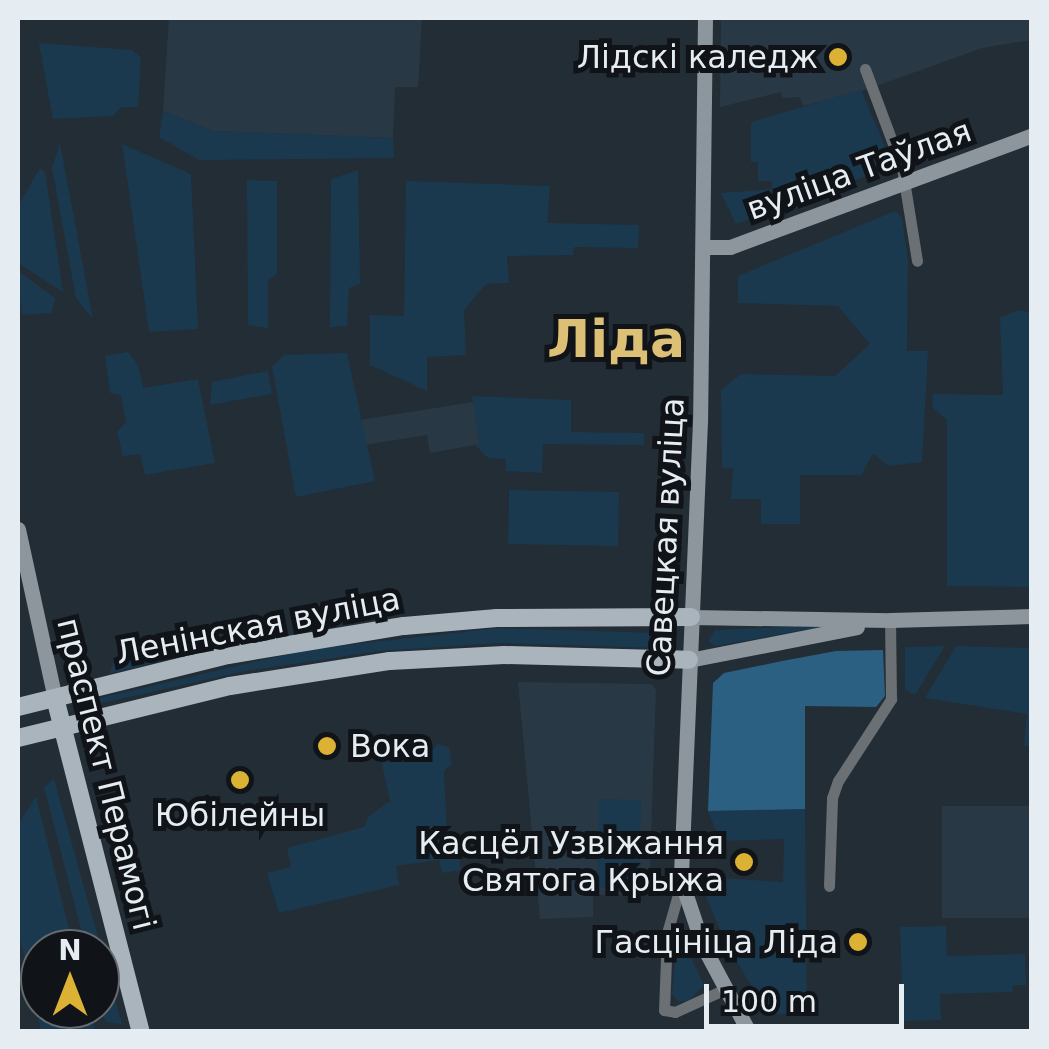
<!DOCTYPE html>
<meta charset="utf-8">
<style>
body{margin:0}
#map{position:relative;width:1049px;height:1049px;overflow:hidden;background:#222d35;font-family:"DejaVu Sans",sans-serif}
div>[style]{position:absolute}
.built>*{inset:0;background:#283945;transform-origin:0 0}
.green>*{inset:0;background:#1b394e;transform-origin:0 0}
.forest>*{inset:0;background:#2b6083}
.street>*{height:11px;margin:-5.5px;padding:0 5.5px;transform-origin:5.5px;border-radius:5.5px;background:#6a7074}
.secondary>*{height:15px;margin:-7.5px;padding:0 7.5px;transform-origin:7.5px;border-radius:7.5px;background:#8e969d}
.primary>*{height:18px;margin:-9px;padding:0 9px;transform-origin:9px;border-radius:9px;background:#a9b4bd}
.dots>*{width:28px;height:28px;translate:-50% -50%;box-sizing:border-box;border:5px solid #101418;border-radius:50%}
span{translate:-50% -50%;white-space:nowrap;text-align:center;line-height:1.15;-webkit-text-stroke:10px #101418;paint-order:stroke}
.poi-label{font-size:32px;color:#e5ecf2}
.right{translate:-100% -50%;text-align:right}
.left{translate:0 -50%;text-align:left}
.street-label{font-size:32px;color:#e5ecf2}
.town-label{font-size:52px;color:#dbc075;font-weight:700}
.frame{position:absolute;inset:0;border:20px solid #e5ecf2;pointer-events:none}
.north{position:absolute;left:20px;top:929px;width:100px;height:100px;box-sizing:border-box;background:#101418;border:2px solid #656a6f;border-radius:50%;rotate:0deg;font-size:28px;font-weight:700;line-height:40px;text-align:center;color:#e5ecf2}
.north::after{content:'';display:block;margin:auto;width:35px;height:45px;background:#dbb233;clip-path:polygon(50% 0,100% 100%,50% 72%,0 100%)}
.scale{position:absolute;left:704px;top:984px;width:200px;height:45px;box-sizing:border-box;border:5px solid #e5ecf2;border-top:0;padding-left:12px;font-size:30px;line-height:35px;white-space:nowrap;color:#e5ecf2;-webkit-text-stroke:8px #101418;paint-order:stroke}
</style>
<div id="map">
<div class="built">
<i style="clip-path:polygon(169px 18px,422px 18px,418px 87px,395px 87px,393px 138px,213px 131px,163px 111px)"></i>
<i style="clip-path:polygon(721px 18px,1031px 18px,1031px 40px,982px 48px,868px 89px,803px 106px,800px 97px,783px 98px,781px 92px,720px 107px)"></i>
<i style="clip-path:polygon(473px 402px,480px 444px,430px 453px,427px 435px,364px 445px,360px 420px)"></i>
<i style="clip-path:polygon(518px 682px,651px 684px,656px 690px,649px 895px,593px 895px,593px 917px,540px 919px)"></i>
<i style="left:1031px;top:806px;width:112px;height:89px;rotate:90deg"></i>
</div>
<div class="green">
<i style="clip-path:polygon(39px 43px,132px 50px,141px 58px,138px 107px,121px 107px,113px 116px,53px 119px)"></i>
<i style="clip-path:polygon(861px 90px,888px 153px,888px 168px,736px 224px,721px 193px,772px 189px,772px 181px,758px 181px,758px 162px,751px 162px,751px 122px)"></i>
<i style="clip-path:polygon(163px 111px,213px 131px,393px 138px,394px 158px,199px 160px,159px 137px)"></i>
<i style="clip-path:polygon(60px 143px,65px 170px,93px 319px,76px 298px,52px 168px)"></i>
<i style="clip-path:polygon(122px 144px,191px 174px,198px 329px,149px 332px)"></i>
<i style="clip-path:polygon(40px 168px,45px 172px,63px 292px,18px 263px,18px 206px)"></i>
<i style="clip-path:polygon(358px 170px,360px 284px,349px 288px,347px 326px,330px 327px,331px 179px)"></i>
<i style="clip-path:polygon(247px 180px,277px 181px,277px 274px,268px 280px,268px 328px,248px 325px)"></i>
<i style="clip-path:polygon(406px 181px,550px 186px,547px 223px,639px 225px,638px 248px,574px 247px,573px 255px,507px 256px,509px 283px,486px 284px,464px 310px,466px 355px,427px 357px,427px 391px,370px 365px,370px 315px,404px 316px)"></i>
<i style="clip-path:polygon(895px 211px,902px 218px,908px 261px,907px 351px,928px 351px,922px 462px,889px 466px,873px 454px,861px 475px,800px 475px,800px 524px,761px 524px,761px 499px,731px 499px,733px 468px,722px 468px,721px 390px,741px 374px,835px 376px,870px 344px,838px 306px,738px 303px,738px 276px)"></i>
<i style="clip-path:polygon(18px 271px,55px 298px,52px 313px,22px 315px)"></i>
<i style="clip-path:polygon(1018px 310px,1031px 313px,1031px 587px,947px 586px,947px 420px,932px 407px,933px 394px,1003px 395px,1000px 318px)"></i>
<i style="clip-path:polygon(128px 352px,138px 365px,143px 388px,198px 379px,215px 463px,145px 475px,140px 454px,123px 456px,117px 432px,126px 422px,121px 395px,110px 393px,105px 356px)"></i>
<i style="clip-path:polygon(347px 353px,375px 481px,296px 497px,272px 367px,284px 355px)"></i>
<i style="clip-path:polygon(268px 371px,272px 394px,210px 405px,212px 382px)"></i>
<i style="clip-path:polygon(472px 396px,571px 400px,571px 432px,644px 433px,644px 445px,543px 444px,542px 473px,506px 471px,506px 459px,488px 458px,475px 445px,480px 444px)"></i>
<i style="left:509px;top:490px;width:110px;height:54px;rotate:1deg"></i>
<i style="clip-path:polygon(831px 625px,715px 646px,708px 641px,715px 630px)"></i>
<i style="clip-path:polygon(499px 628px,655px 633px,662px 641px,654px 648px,499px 643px,380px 651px,245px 671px,89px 706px,91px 700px,310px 649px)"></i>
<i style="clip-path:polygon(200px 642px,210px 648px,109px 674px,115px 659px)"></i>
<i style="clip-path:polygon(945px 646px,915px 695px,905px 690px,905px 647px)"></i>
<i style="clip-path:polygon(956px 646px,1031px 648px,1031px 746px,1024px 746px,1027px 714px,925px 698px)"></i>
<i style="clip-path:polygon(437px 744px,449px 747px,452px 764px,444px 771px,447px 836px,456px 839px,461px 870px,442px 873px,439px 860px,396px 866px,399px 885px,279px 913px,267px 873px,291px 867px,287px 848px,364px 827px,369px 816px,390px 801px,381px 760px,428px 756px)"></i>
<i style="clip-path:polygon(54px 779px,122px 1024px,106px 1022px,103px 1016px,100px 949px,86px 949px,44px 787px)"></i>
<i style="clip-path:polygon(36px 796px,74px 949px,40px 949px,40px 1009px,89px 1009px,95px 1031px,41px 1031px,18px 931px,18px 825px)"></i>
<i style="left:599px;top:799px;width:42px;height:88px;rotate:1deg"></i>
<i style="clip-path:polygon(805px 809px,807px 1013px,777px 1014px,766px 1009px,727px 946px,704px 892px,720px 878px,783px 882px,784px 839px,720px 841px,708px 811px)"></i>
<i style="clip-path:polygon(946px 926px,947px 956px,1025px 954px,1026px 985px,1013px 985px,1012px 992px,940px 994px,941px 1020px,903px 1021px,900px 927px)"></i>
<i style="clip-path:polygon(678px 930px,704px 985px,689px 1000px,679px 1002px,672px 994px)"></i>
</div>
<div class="forest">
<i style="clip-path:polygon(883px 650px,885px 696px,876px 707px,805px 706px,805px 809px,708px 811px,713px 683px,724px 673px,782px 661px,836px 651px)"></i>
</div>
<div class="street">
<i style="left:865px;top:69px;width:106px;rotate:69.5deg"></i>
<i style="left:902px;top:168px;width:94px;rotate:80.8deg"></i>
<i style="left:681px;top:884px;width:51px;rotate:105.9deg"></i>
<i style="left:667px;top:933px;width:77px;rotate:92.2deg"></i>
<i style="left:664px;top:1010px;width:11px;rotate:10deg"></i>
<i style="left:675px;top:1012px;width:53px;rotate:-24.6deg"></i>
<i style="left:829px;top:886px;width:88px;rotate:-88deg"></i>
<i style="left:832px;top:798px;width:18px;rotate:-71deg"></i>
<i style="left:838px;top:781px;width:98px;rotate:-57.1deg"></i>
<i style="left:891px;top:699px;width:79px;rotate:-90.7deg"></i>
</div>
<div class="secondary">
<i style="left:705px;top:18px;width:403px;rotate:90.7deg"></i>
<i style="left:700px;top:421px;width:459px;rotate:92.4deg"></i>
<i style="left:681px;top:880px;width:70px;rotate:71.6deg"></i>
<i style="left:703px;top:946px;width:98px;rotate:61.9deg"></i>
<i style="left:704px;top:247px;width:26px"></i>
<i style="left:730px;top:247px;width:322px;rotate:-20.3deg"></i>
<i style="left:18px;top:529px;width:173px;rotate:77.7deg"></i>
<i style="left:691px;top:617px;width:199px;rotate:0.9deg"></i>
<i style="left:890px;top:620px;width:142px;rotate:-1.6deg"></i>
<i style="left:689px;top:660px;width:171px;rotate:-11.1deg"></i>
</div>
<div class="primary">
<i style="left:55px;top:698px;width:345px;rotate:75.6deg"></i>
<i style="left:18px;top:707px;width:216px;rotate:-13.9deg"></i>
<i style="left:228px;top:655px;width:178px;rotate:-9.4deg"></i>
<i style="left:404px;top:626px;width:93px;rotate:-4.9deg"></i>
<i style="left:497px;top:618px;width:194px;rotate:-0.3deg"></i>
<i style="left:18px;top:738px;width:218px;rotate:-13.8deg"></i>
<i style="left:230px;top:686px;width:162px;rotate:-8.9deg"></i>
<i style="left:390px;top:661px;width:114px;rotate:-3deg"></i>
<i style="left:504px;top:655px;width:185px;rotate:1.5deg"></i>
</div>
<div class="dots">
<i style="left:838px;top:57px;background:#dbb233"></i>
<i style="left:327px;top:746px;background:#dbb233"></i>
<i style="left:240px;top:780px;background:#dbb233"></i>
<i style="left:744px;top:862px;background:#dbb233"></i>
<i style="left:858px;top:942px;background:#dbb233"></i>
</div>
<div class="poi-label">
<span class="right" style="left:818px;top:57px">Лідскі каледж</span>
<span class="left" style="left:350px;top:746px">Вока</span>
<span style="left:240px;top:815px">Юбілейны</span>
<span class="right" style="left:724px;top:862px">Касцёл Узвіжання<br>Святога Крыжа</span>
<span class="right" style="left:838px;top:942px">Гасцініца Ліда</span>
</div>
<div class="street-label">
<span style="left:859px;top:170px;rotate:-20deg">вуліца Таўлая</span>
<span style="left:666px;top:537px;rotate:-87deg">Савецкая вуліца</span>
<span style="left:258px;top:626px;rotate:-11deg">Ленінская вуліца</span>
<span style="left:106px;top:774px;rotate:76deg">праспект Перамогі</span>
</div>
<div class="town-label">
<span style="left:616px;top:340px">Ліда</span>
</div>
<div class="frame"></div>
<div class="north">N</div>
<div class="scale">100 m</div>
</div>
